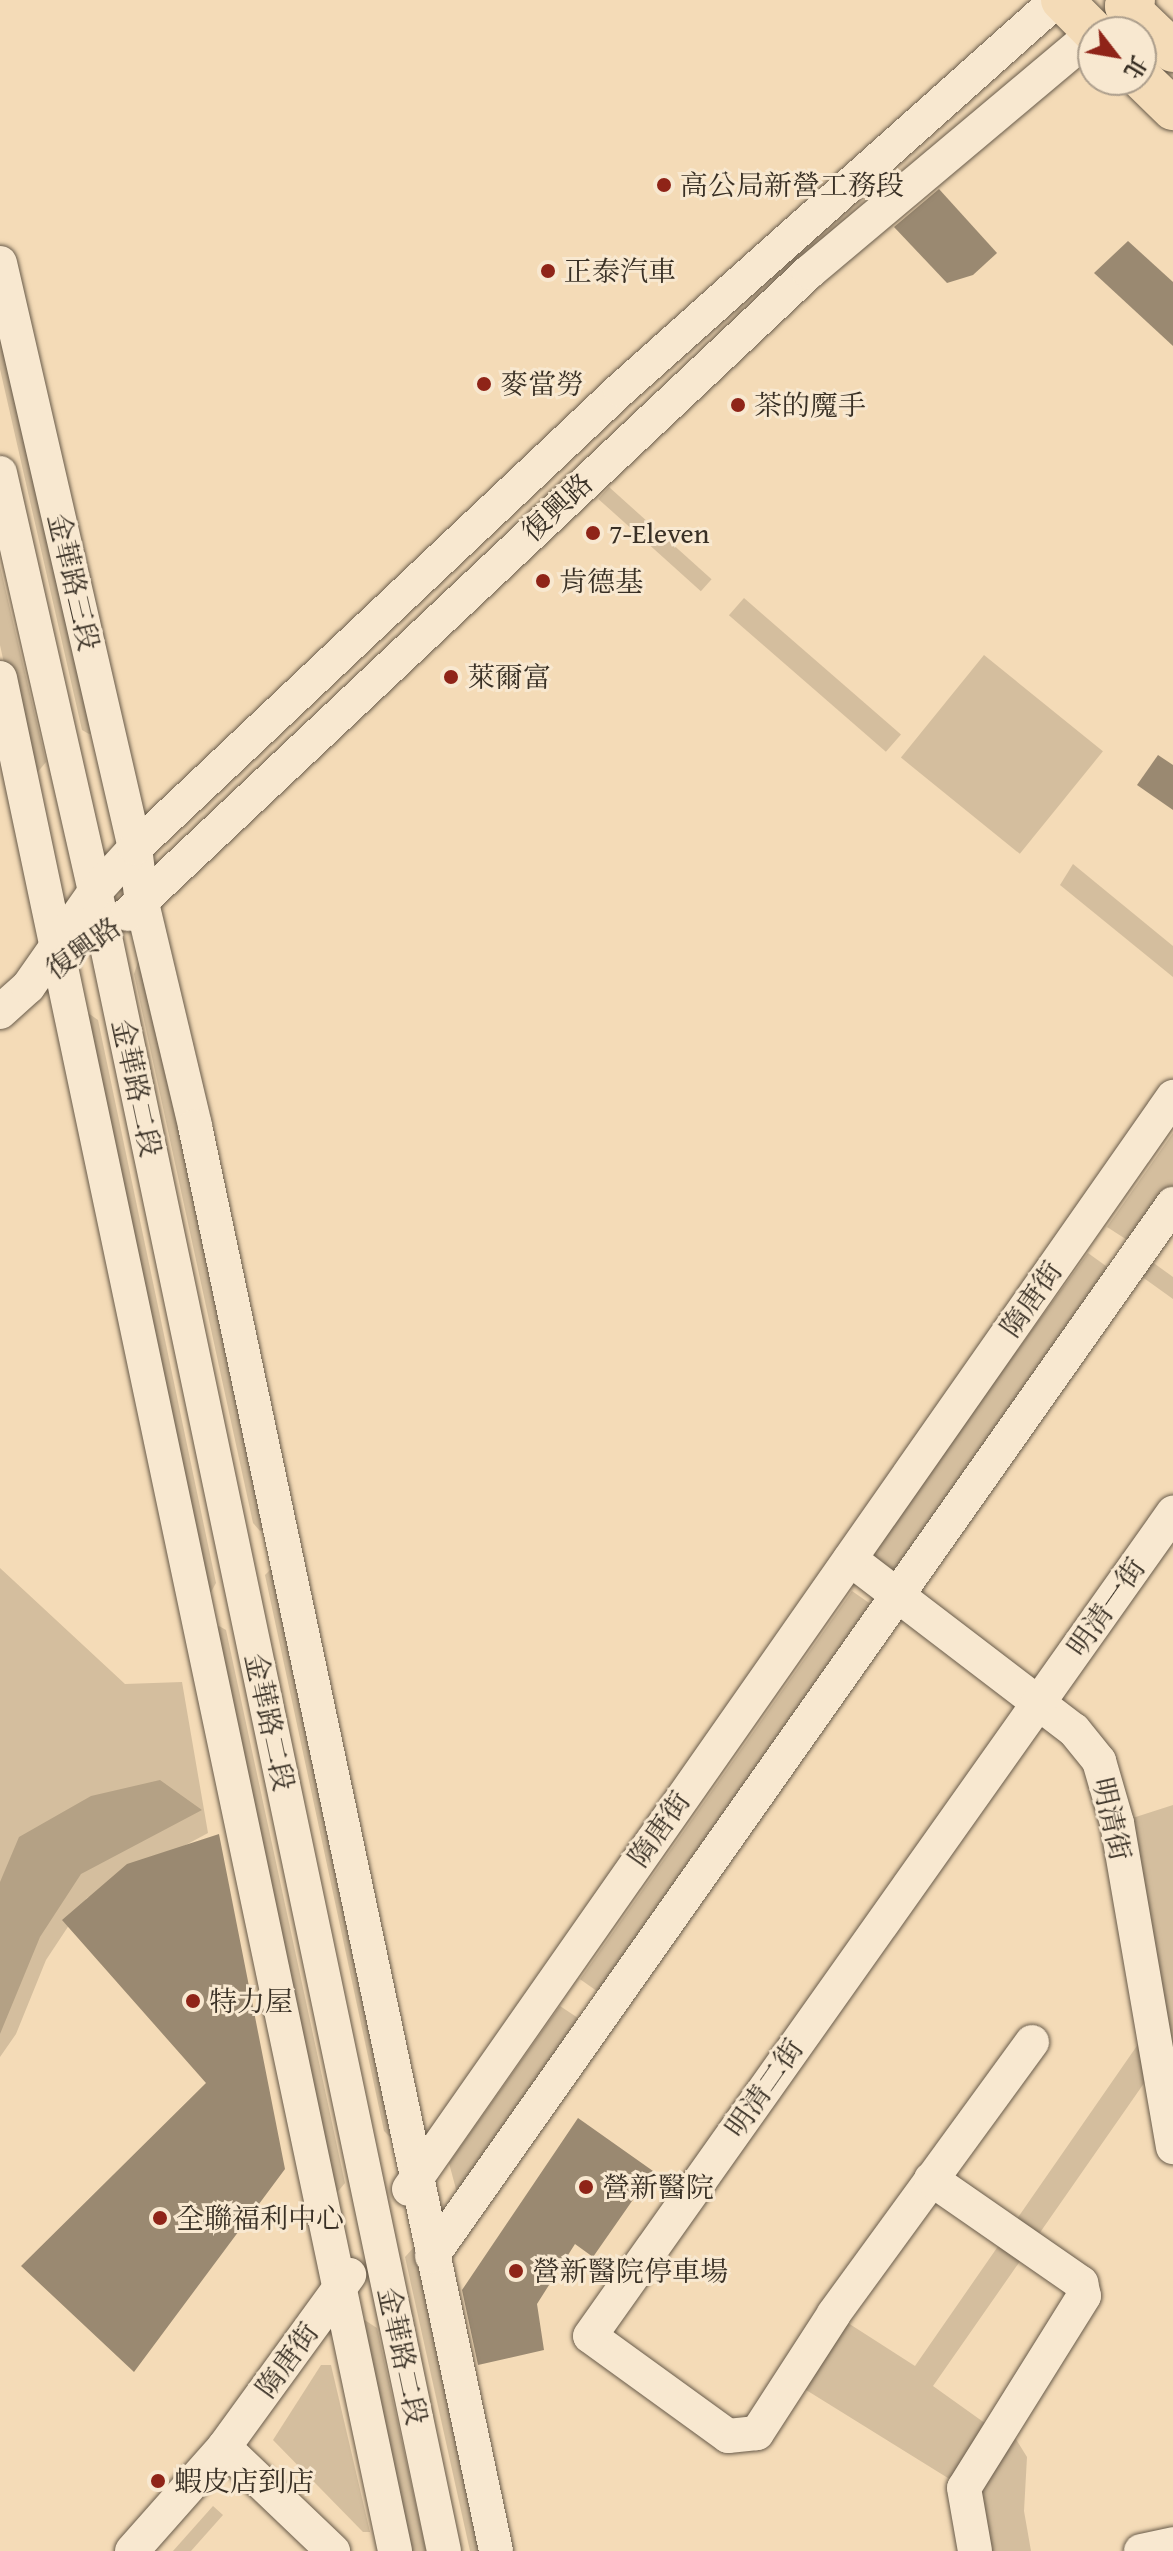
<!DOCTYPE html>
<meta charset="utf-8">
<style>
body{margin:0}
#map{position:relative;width:1173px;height:2551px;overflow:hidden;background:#f4dbb7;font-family:"Gentium Book Plus","Noto Serif TC",serif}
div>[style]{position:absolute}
.green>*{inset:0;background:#d4be9e;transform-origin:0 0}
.water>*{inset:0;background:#b4a185}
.building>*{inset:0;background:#9a8971}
.roads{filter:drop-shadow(0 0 2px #685b4a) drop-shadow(0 0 2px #685b4a)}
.minor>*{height:34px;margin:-17px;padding:0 17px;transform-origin:17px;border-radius:17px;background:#f8e8d0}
.major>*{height:42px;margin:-21px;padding:0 21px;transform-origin:21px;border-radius:21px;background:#f4dbb7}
.dots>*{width:22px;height:22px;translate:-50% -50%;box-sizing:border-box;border:4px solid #f8e8d0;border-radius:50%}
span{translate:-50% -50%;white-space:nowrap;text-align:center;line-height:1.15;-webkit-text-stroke:6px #f8e8d0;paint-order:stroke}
.poi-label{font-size:28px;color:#393025}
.left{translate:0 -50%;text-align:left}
.street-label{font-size:28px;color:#393025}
.north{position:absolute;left:1077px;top:16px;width:80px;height:80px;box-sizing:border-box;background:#f8e8d0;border:2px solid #ac9e8c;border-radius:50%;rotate:121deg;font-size:22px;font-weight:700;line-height:32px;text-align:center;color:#393025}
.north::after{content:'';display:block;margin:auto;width:28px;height:36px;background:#8f2418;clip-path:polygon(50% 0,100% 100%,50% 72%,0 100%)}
</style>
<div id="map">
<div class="green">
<i style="clip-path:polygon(0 286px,97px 731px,89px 734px,82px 730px,0 369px)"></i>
<i style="left:609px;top:487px;width:138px;height:16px;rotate:42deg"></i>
<i style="clip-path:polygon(0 566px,46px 762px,36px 774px,27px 769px,0 645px)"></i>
<i style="left:744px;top:598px;width:208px;height:23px;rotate:41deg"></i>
<i style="left:984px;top:655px;width:153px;height:132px;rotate:39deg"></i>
<i style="clip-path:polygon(1073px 864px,1173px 946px,1173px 977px,1060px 885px)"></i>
<i style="clip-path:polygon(141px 953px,265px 1529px,260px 1531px,253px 1523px,134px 974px)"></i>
<i style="clip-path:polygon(88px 1013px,98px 1020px,216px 1583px,211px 1592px,205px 1592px)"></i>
<i style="clip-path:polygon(1173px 1133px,1173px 1191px,1135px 1245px,1107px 1227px)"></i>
<i style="left:1088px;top:1253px;width:32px;height:371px;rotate:36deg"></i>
<i style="clip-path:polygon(1144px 1256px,1173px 1277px,1173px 1299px,1134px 1271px)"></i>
<i style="clip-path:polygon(0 1568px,125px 1684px,182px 1682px,208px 1833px,87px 1898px,46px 1960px,16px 2034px,0 2057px)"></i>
<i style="clip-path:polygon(272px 1568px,394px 2137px,391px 2138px,384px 2131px,265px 1575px)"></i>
<i style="left:852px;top:1591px;width:32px;height:474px;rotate:35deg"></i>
<i style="clip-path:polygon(219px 1626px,226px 1630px,345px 2183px,335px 2195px,212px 1629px)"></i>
<i style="clip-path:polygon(1173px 1805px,1173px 2065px,1156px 2066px,933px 2386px,996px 2431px,1004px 2420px,1027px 2457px,1024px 2511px,1031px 2551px,975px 2551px,964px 2488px,790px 2380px,834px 2314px,915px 2366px,1150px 2027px,1117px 1823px)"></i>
<i style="clip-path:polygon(560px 2006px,587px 2024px,461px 2208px,449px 2163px)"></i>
<i style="clip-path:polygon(415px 2246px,492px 2551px,470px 2551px,405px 2257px)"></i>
<i style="clip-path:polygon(363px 2319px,377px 2328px,426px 2551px,403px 2551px)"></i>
<i style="clip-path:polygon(321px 2365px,331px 2365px,370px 2532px,363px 2532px,273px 2440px)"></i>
<i style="clip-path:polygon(213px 2506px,223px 2515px,191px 2551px,173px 2551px)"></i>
</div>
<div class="water">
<i style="clip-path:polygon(160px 1780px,202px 1810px,81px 1874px,40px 1937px,0 2034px,0 1882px,19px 1837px,91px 1796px)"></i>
</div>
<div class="building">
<i style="clip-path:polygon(939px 189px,997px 253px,973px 275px,947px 283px,894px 227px)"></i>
<i style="clip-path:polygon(1128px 241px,1173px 282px,1173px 346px,1094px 273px)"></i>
<i style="clip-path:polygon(1158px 755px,1173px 765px,1173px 810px,1137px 785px)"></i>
<i style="clip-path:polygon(219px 1834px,285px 2169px,134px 2372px,21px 2266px,206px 2083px,62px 1920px,127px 1864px)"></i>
<i style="clip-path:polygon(578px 2118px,653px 2171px,593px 2257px,575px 2244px,537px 2304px,544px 2350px,478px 2365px,462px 2290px)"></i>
</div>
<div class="roads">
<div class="minor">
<i style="left:0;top:263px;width:600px;rotate:77.01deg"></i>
<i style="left:135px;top:848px;width:55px;rotate:82.7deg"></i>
<i style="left:142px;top:903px;width:229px;rotate:76.6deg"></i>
<i style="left:195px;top:1126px;width:1456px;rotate:78.07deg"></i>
<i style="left:0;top:473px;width:471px;rotate:77.2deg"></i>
<i style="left:104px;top:932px;width:1654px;rotate:78.14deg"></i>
<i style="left:0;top:678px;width:1914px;rotate:78.09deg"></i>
<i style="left:128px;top:914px;width:936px;rotate:-43.31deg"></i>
<i style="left:809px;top:272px;width:371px;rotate:-40deg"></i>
<i style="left:0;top:1012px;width:38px;rotate:-42deg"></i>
<i style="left:28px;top:987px;width:113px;rotate:-55deg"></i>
<i style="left:93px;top:894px;width:62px;rotate:-47.6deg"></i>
<i style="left:135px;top:848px;width:667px;rotate:-43.36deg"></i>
<i style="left:620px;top:390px;width:586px;rotate:-41.75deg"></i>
<i style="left:850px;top:1559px;width:282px;rotate:37.4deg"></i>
<i style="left:1074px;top:1730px;width:40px;rotate:51deg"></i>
<i style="left:1099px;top:1761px;width:65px;rotate:73.8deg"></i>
<i style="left:1117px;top:1823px;width:329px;rotate:80.2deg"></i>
<i style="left:1032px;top:2042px;width:336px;rotate:126.1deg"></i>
<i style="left:834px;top:2314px;width:142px;rotate:122.9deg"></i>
<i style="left:757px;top:2433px;width:29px;rotate:174deg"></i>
<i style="left:728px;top:2436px;width:170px;rotate:-144.1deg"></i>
<i style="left:590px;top:2336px;width:1009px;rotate:-54.69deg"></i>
<i style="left:931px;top:2179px;width:183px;rotate:34.7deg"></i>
<i style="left:1081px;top:2283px;width:13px;rotate:77deg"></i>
<i style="left:1084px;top:2296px;width:226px;rotate:122deg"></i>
<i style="left:964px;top:2488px;width:64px;rotate:80.1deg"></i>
<i style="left:409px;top:2189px;width:1333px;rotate:-55.02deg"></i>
<i style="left:432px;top:2256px;width:1287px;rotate:-54.84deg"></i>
<i style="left:224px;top:2447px;width:151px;rotate:43.7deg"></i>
<i style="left:132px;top:2551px;width:139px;rotate:-48.5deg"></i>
<i style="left:224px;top:2447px;width:213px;rotate:-54deg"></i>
<i style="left:1141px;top:2551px;width:33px;rotate:-12deg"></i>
</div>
<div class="major">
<i style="left:1062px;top:0;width:45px;rotate:45deg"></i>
<i style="left:1134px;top:0;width:10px;rotate:143deg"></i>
<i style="left:1126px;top:6px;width:65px;rotate:43.8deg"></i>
<i style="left:1141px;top:78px;width:45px;rotate:44.1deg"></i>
</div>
</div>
<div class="dots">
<i style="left:664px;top:185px;background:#8f2418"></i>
<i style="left:548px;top:271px;background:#8f2418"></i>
<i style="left:484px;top:384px;background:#8f2418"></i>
<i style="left:738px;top:405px;background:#8f2418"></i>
<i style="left:593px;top:533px;background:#8f2418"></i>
<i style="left:543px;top:581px;background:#8f2418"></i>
<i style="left:451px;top:677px;background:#8f2418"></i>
<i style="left:193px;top:2001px;background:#8f2418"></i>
<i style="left:586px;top:2187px;background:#8f2418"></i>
<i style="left:160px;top:2218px;background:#8f2418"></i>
<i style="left:516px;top:2271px;background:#8f2418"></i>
<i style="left:158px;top:2481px;background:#8f2418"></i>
</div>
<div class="poi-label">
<span class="left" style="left:680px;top:185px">高公局新營工務段</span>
<span class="left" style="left:564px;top:271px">正泰汽車</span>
<span class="left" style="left:500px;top:384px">麥當勞</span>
<span class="left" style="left:754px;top:405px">茶的魔手</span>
<span class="left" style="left:609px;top:533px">7-Eleven</span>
<span class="left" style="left:559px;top:581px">肯德基</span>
<span class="left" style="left:467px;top:677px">萊爾富</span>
<span class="left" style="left:209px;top:2001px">特力屋</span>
<span class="left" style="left:602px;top:2187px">營新醫院</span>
<span class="left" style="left:176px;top:2218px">全聯福利中心</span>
<span class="left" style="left:532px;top:2271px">營新醫院停車場</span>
<span class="left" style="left:174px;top:2481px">蝦皮店到店</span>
</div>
<div class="street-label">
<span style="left:557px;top:507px;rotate:-43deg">復興路</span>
<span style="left:74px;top:582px;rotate:77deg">金華路三段</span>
<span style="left:83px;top:948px;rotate:-36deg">復興路</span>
<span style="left:137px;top:1088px;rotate:78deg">金華路二段</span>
<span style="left:1031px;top:1299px;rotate:-55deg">隋唐街</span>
<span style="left:1106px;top:1607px;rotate:-55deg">明清一街</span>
<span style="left:270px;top:1722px;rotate:78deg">金華路二段</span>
<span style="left:1112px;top:1819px;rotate:77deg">明清街</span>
<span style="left:659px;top:1829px;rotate:-55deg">隋唐街</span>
<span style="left:764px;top:2088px;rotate:-55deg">明清二街</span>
<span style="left:403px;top:2356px;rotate:78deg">金華路二段</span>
<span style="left:287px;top:2360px;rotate:-54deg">隋唐街</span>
</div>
<div class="north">北</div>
</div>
